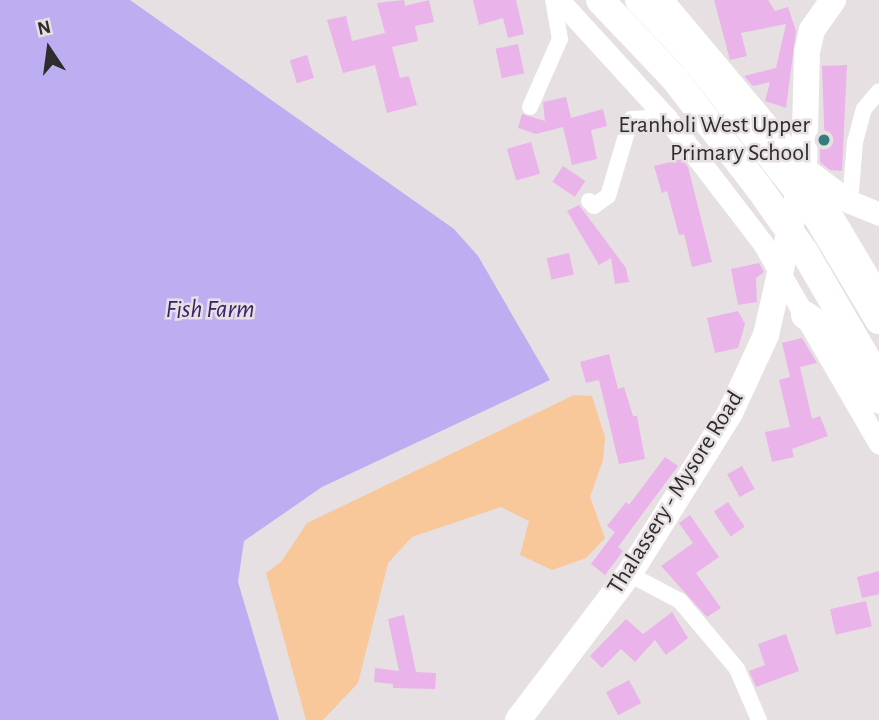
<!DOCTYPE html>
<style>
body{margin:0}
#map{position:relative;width:879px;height:720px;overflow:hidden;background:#e6e0e2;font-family:"Alegreya Sans",sans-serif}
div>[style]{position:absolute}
.green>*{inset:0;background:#f8c79a}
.water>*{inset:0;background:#bcaef1}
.building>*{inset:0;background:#eab3e9;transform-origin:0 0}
.minor>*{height:16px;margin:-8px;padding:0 8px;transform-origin:8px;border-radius:8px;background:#fff}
.tertiary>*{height:21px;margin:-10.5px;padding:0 10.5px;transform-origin:10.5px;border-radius:10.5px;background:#fff}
.secondary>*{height:23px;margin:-11.5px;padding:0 11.5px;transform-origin:11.5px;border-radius:11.5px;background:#fff}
.primary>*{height:26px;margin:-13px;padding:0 13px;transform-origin:13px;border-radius:13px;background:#fff}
.trunk>*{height:28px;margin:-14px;padding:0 14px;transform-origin:14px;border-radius:14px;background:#fff}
.dots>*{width:19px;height:19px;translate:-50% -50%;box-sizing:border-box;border:4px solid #e6e0e2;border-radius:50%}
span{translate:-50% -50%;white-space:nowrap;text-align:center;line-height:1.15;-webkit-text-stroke:5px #e6e0e2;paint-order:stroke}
.poi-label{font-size:24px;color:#2e2c2c}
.right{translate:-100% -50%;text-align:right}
.street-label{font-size:24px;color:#2e2c2c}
.water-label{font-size:26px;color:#3a216d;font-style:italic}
.north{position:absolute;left:14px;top:14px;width:70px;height:70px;-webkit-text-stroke:5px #e6e0e2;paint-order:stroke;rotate:347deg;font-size:19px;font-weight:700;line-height:28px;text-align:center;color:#2e2c2c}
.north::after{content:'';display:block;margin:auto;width:24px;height:32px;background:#2e2c2c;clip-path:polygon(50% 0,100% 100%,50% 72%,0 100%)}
</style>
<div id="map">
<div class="green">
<i style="clip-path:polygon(574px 395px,592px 396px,605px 437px,603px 460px,590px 497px,605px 538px,586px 558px,552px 570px,520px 555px,529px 521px,501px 507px,412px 537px,388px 563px,358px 683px,323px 720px,306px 720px,266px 573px,281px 562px,307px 523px)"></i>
</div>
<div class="water">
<i style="clip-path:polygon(0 0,130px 0,454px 229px,478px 256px,550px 380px,322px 487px,244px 541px,238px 582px,279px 720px,0 720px)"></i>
</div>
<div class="building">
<i style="clip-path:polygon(404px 0,405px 6px,429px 0,434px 22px,415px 26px,418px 41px,392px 47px,400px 78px,409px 76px,417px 105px,387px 113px,375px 65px,343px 73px,327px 20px,346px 16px,352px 41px,385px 33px,377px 3px)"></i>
<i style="clip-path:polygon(473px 0,516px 0,524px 34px,508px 38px,503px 18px,479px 25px)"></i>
<i style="clip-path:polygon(714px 0,768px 0,775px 11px,788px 7px,796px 31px,786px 108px,765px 101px,770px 82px,753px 86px,744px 76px,776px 68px,786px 24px,741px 33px,747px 56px,730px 60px)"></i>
<i style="left:518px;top:44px;width:30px;height:23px;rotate:78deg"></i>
<i style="left:307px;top:55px;width:24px;height:18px;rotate:73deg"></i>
<i style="clip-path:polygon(847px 65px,842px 171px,830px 170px,820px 162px,820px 148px,825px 149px,822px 66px)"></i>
<i style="clip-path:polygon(566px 97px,571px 118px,603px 109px,607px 126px,591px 130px,597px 159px,572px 165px,563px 127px,536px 134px,518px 128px,522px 114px,545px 121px,543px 102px)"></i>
<i style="left:531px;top:142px;width:33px;height:25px;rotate:74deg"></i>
<i style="clip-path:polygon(682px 159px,688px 167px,712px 262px,692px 267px,684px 234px,679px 235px,667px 191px,662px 193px,654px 166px)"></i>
<i style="left:563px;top:166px;width:27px;height:19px;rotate:34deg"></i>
<i style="clip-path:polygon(579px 205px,626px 268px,629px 282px,615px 284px,611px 258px,599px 265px,567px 211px)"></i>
<i style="left:569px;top:253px;width:22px;height:23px;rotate:77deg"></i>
<i style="clip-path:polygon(759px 263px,764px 272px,756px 278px,757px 302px,738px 305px,731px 269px)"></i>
<i style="clip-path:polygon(738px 311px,745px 324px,738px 348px,715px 353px,707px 318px)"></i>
<i style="clip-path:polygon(802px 338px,817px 363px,800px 367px,812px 419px,820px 416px,828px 436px,792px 449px,794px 457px,772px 462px,765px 432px,790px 427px,779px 380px,790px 377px,782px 343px)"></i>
<i style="clip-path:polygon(609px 354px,618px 389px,624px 387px,633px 416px,637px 416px,645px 459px,619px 464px,599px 380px,586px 383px,580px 362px)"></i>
<i style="clip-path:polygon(665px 457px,678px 466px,618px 547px,623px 551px,605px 575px,591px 564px,615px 532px,607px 526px,626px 502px,629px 505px)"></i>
<i style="left:742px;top:466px;width:26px;height:17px;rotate:61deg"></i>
<i style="left:728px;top:502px;width:30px;height:17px;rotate:56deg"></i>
<i style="clip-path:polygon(690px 515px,719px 557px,696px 573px,721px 608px,707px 617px,661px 566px,693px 543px,679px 523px)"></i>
<i style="clip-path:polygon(879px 571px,879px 594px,862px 598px,857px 577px)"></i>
<i style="left:866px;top:601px;width:26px;height:37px;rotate:77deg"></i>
<i style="clip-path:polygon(672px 612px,688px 638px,666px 655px,655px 640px,635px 662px,621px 649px,602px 668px,590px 656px,626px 619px,643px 634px)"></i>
<i style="clip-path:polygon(404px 615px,416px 672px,436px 673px,435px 689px,393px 688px,393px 684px,374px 682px,375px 668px,399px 671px,388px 619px)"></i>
<i style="clip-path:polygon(786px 634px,799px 671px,756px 687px,749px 671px,765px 665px,758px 644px)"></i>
<i style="left:629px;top:680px;width:26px;height:26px;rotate:62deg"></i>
</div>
<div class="minor">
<i style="left:530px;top:107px;width:74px;rotate:-66.2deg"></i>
<i style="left:560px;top:39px;width:40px;rotate:-100deg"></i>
<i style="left:589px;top:201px;width:7px;rotate:45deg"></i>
<i style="left:594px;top:206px;width:17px;rotate:-36deg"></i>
<i style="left:608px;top:196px;width:80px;rotate:-73.4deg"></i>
<i style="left:631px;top:119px;width:35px;rotate:-3deg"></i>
<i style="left:850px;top:202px;width:60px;rotate:-85.2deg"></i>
<i style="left:855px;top:142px;width:34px;rotate:-75deg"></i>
<i style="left:864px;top:109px;width:23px;rotate:-50deg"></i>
<i style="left:629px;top:574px;width:58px;rotate:27.9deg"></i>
<i style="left:680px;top:601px;width:89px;rotate:50deg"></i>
<i style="left:737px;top:669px;width:56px;rotate:66.7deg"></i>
</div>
<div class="tertiary">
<i style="left:559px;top:0;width:159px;rotate:47.6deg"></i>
<i style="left:666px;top:117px;width:158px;rotate:52.5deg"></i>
<i style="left:762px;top:242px;width:233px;rotate:59.9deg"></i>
<i style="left:663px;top:0;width:219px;rotate:50deg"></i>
<i style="left:804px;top:168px;width:147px;rotate:59.2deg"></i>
</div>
<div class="secondary">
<i style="left:804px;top:168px;width:57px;rotate:36.5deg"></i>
<i style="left:850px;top:202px;width:31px;rotate:22deg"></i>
</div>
<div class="primary">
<i style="left:518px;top:720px;width:183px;rotate:-52.8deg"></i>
<i style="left:629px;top:574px;width:190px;rotate:-57.9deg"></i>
<i style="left:730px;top:413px;width:86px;rotate:-65.2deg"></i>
<i style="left:766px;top:335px;width:171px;rotate:-77.2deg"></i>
<i style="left:804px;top:168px;width:116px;rotate:-88.5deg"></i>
<i style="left:807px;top:52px;width:23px;rotate:-77deg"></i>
<i style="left:812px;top:30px;width:37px;rotate:-55deg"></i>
</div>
<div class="trunk">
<i style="left:600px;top:0;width:108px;rotate:46.5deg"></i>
<i style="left:674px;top:78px;width:139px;rotate:52.3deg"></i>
<i style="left:759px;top:188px;width:80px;rotate:54.7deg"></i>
<i style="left:805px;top:253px;width:147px;rotate:59.8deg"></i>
<i style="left:639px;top:0;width:80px;rotate:46.5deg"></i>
<i style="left:694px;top:58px;width:197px;rotate:52deg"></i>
<i style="left:815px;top:213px;width:125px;rotate:59.1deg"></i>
<i style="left:805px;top:315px;width:27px;rotate:36deg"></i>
<i style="left:827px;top:331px;width:86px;rotate:53deg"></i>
</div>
<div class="dots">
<i style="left:824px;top:140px;background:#347d7d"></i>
</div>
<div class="poi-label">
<span class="right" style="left:810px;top:140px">Eranholi West Upper<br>Primary School</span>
</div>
<div class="street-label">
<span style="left:676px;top:493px;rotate:-58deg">Thalassery - Mysore Road</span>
</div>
<div class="water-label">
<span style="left:210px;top:310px">Fish Farm</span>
</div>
<div class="north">N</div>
</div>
